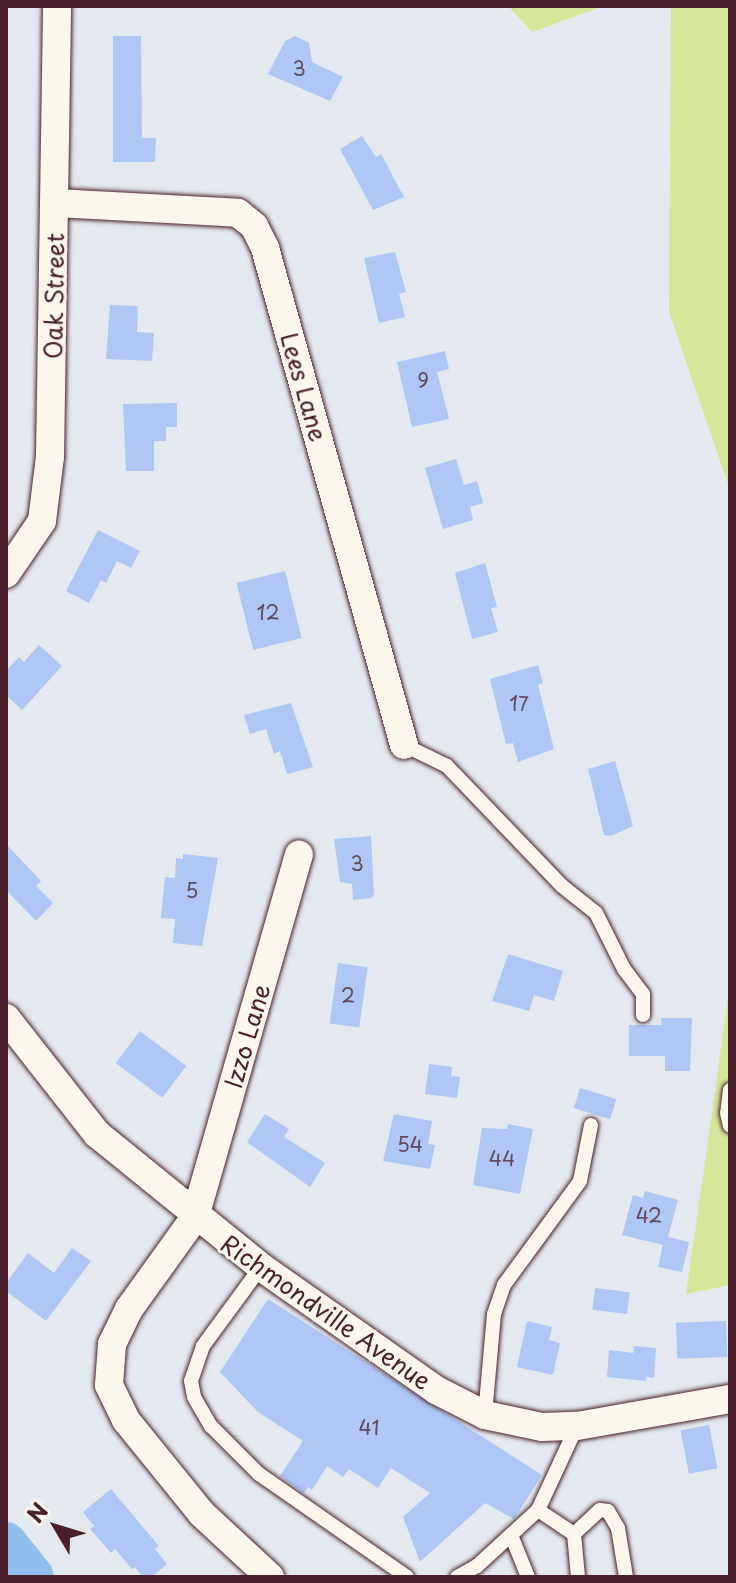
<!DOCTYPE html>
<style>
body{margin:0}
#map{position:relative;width:736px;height:1583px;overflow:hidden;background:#e4e9ef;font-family:"Playpen Sans",sans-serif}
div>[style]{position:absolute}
.green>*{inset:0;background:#d7e79a}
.river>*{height:42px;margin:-21px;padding:0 21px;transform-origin:21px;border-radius:21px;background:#91c0ec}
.building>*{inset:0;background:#aec7f5;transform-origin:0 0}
.roads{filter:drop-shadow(0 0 2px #4a1f2b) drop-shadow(0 0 2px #4a1f2b)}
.lane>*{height:14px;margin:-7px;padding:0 7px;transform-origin:7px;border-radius:7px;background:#fbf7ec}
.street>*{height:28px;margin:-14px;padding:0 14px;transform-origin:14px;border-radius:14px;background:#fbf7ec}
span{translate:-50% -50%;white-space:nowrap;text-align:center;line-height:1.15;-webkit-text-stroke:6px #fbf7ec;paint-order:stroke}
.number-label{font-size:20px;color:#63495e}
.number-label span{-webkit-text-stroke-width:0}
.street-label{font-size:24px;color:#4a1f2b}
.frame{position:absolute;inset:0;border:8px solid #4a1f2b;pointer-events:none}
.north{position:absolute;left:16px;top:1487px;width:80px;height:80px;-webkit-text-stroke:6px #fbf7ec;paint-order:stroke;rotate:308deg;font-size:22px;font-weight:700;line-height:32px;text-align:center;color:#4a1f2b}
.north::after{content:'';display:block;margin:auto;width:28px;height:36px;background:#4a1f2b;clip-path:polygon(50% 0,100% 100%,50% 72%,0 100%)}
</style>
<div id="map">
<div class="green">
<i style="clip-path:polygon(508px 6px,604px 6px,532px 32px)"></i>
<i style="clip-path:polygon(671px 6px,730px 6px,730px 490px,669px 312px)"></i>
<i style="clip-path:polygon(730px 983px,730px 1285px,686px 1294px,706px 1156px)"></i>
</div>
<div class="river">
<i style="left:6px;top:1543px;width:43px;rotate:51.5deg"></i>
</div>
<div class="building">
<i style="clip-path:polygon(113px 36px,141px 36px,142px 138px,156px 138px,155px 162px,113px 162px)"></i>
<i style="clip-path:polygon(295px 36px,309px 43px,312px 62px,343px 77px,330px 101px,268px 74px,285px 41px)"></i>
<i style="clip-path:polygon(362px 136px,376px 157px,381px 154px,404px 197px,373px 210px,340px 149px)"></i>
<i style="clip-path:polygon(395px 252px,406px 292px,399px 294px,405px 317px,379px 323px,364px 258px)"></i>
<i style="clip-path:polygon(110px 305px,138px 306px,137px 332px,154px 333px,152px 361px,106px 359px)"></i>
<i style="clip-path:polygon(445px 351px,449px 369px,437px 372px,449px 419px,412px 427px,397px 362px)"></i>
<i style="clip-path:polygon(177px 403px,177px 427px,166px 427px,166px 441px,154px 441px,154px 471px,126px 471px,123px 404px)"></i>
<i style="clip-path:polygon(456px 459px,464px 485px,477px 481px,483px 503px,470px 507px,473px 520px,443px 529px,425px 468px)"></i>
<i style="clip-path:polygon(98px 530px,140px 551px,131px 568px,117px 561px,106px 583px,101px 580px,89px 603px,66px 591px)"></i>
<i style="clip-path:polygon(485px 563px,497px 607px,491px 608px,498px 632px,472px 639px,455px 573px)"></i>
<i style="left:285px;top:571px;width:69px;height:50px;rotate:76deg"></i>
<i style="clip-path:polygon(39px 645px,62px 666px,22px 710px,6px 695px,6px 671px,19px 657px,24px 662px)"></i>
<i style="clip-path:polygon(538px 665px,543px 683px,538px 685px,554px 749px,518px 762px,513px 743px,506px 744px,490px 679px)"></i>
<i style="clip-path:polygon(291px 703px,313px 767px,287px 774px,280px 751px,274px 754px,266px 729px,250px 734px,244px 715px)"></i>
<i style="clip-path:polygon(615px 761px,633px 826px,611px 836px,604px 835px,588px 769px)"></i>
<i style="clip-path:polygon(371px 836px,374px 893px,372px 898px,353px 900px,352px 884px,340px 882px,334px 839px)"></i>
<i style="clip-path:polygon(6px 844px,41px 881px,36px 886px,53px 903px,36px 921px,6px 890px)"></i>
<i style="clip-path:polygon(183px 854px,218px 858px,202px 946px,173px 943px,175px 919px,161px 918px,165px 877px,175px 878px,176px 858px,183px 859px)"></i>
<i style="clip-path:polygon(508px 954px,563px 971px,554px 1001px,534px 995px,529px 1011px,492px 1001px)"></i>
<i style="left:338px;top:963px;width:30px;height:61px;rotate:8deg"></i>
<i style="clip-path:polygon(661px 1018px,692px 1018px,690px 1071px,665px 1071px,665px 1056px,629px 1056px,629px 1025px,662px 1025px)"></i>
<i style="left:140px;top:1031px;width:58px;height:40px;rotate:37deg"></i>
<i style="clip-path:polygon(429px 1064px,452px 1067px,451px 1076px,460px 1077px,457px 1098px,425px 1094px)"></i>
<i style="left:580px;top:1088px;width:38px;height:21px;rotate:17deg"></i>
<i style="clip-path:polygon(265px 1114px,289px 1129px,284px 1137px,325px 1163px,310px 1187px,247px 1142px)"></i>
<i style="clip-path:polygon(394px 1114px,432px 1121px,428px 1144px,435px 1145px,430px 1169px,383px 1161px)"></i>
<i style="clip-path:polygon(508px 1124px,533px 1129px,520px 1194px,473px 1185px,482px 1128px,507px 1129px)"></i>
<i style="clip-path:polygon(645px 1191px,678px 1200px,668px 1237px,689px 1242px,682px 1272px,658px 1267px,663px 1245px,622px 1235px,633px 1195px,643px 1198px)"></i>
<i style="clip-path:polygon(72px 1248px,91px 1261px,46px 1321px,6px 1291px,6px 1283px,28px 1253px,54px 1273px)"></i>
<i style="left:595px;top:1288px;width:35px;height:22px;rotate:7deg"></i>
<i style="clip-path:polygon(268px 1299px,542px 1475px,514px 1519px,485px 1503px,420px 1562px,403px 1517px,430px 1493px,391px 1468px,378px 1488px,349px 1469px,343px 1477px,327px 1466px,312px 1490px,308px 1487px,304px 1493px,280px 1476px,303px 1441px,258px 1412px,220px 1372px)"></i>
<i style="clip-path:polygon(527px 1321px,552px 1327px,549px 1340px,560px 1343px,553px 1375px,517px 1367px)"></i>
<i style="left:726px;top:1321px;width:36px;height:50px;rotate:88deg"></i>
<i style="clip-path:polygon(634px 1346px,656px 1348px,654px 1378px,646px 1377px,646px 1381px,607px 1377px,609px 1350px,633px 1353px)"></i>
<i style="left:709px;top:1425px;width:44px;height:29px;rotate:79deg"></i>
<i style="clip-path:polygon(111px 1489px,159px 1546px,155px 1549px,167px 1564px,152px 1577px,143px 1577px,135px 1567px,132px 1569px,115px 1549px,111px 1553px,90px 1529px,94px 1526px,83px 1512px)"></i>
</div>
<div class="roads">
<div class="lane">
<i style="left:404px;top:745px;width:48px;rotate:26deg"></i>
<i style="left:447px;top:766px;width:166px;rotate:46.2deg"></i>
<i style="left:562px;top:886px;width:43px;rotate:38.5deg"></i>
<i style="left:596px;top:913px;width:63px;rotate:63.4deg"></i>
<i style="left:624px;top:969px;width:31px;rotate:53deg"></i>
<i style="left:643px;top:994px;width:21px;rotate:90deg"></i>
<i style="left:730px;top:1090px;width:23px;rotate:97deg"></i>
<i style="left:727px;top:1113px;width:13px;rotate:77deg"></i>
<i style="left:261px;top:1267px;width:98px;rotate:126.3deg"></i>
<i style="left:203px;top:1346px;width:37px;rotate:109deg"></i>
<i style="left:191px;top:1381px;width:16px;rotate:79deg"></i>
<i style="left:194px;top:1397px;width:34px;rotate:60deg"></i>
<i style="left:211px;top:1426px;width:68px;rotate:45deg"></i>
<i style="left:259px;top:1474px;width:180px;rotate:34.8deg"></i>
<i style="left:485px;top:1415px;width:101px;rotate:-84.9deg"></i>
<i style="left:494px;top:1314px;width:31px;rotate:-71deg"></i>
<i style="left:504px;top:1285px;width:129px;rotate:-53.8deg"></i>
<i style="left:580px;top:1181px;width:57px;rotate:-78.9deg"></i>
<i style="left:538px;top:1510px;width:43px;rotate:33.7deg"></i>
<i style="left:511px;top:1535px;width:45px;rotate:68deg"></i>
<i style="left:457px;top:1577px;width:23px;rotate:-29deg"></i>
<i style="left:477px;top:1566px;width:83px;rotate:-42.6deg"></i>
<i style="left:538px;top:1510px;width:93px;rotate:-65.1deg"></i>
<i style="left:578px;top:1577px;width:43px;rotate:-95.3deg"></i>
<i style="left:574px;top:1534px;width:35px;rotate:-43deg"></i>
<i style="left:600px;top:1510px;width:8px;rotate:7deg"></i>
<i style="left:608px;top:1511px;width:20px;rotate:60deg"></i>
<i style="left:618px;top:1528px;width:50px;rotate:80.7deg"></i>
</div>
<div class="street">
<i style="left:56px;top:203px;width:182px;rotate:3.1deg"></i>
<i style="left:238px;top:213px;width:21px;rotate:39deg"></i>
<i style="left:254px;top:226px;width:25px;rotate:63deg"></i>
<i style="left:265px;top:248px;width:516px;rotate:74.37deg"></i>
<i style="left:6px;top:574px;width:64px;rotate:-55.8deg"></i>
<i style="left:42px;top:521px;width:64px;rotate:-82.9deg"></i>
<i style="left:50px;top:457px;width:451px;rotate:-89.1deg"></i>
<i style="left:6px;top:1018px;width:147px;rotate:51.9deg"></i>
<i style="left:97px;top:1134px;width:211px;rotate:39deg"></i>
<i style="left:261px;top:1267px;width:214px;rotate:35.1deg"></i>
<i style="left:436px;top:1390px;width:55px;rotate:27deg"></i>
<i style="left:485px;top:1415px;width:58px;rotate:11.9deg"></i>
<i style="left:542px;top:1427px;width:35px;rotate:-2deg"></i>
<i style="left:577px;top:1426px;width:155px;rotate:-10deg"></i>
<i style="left:270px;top:1577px;width:93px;rotate:-137.2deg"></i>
<i style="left:202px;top:1514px;width:121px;rotate:-129deg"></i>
<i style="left:126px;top:1420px;width:39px;rotate:-116deg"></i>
<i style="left:109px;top:1385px;width:41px;rotate:-85.8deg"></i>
<i style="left:112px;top:1344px;width:39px;rotate:-64deg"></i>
<i style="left:129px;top:1309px;width:113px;rotate:-54.3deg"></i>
<i style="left:195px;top:1217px;width:377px;rotate:-74deg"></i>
</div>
</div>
<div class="number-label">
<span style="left:299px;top:68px">3</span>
<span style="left:423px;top:380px">9</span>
<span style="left:268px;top:612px">12</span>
<span style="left:519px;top:703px">17</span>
<span style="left:357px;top:863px">3</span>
<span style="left:192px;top:890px">5</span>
<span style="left:348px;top:995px">2</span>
<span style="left:410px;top:1144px">54</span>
<span style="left:502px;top:1158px">44</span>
<span style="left:649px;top:1215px">42</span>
<span style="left:369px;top:1427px">41</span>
</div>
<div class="street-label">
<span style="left:54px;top:296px;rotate:-89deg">Oak Street</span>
<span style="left:304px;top:387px;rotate:74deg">Lees Lane</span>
<span style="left:247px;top:1036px;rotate:-74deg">Izzo Lane</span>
<span style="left:326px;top:1312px;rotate:35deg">Richmondville Avenue</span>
</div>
<div class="frame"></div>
<div class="north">N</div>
</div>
